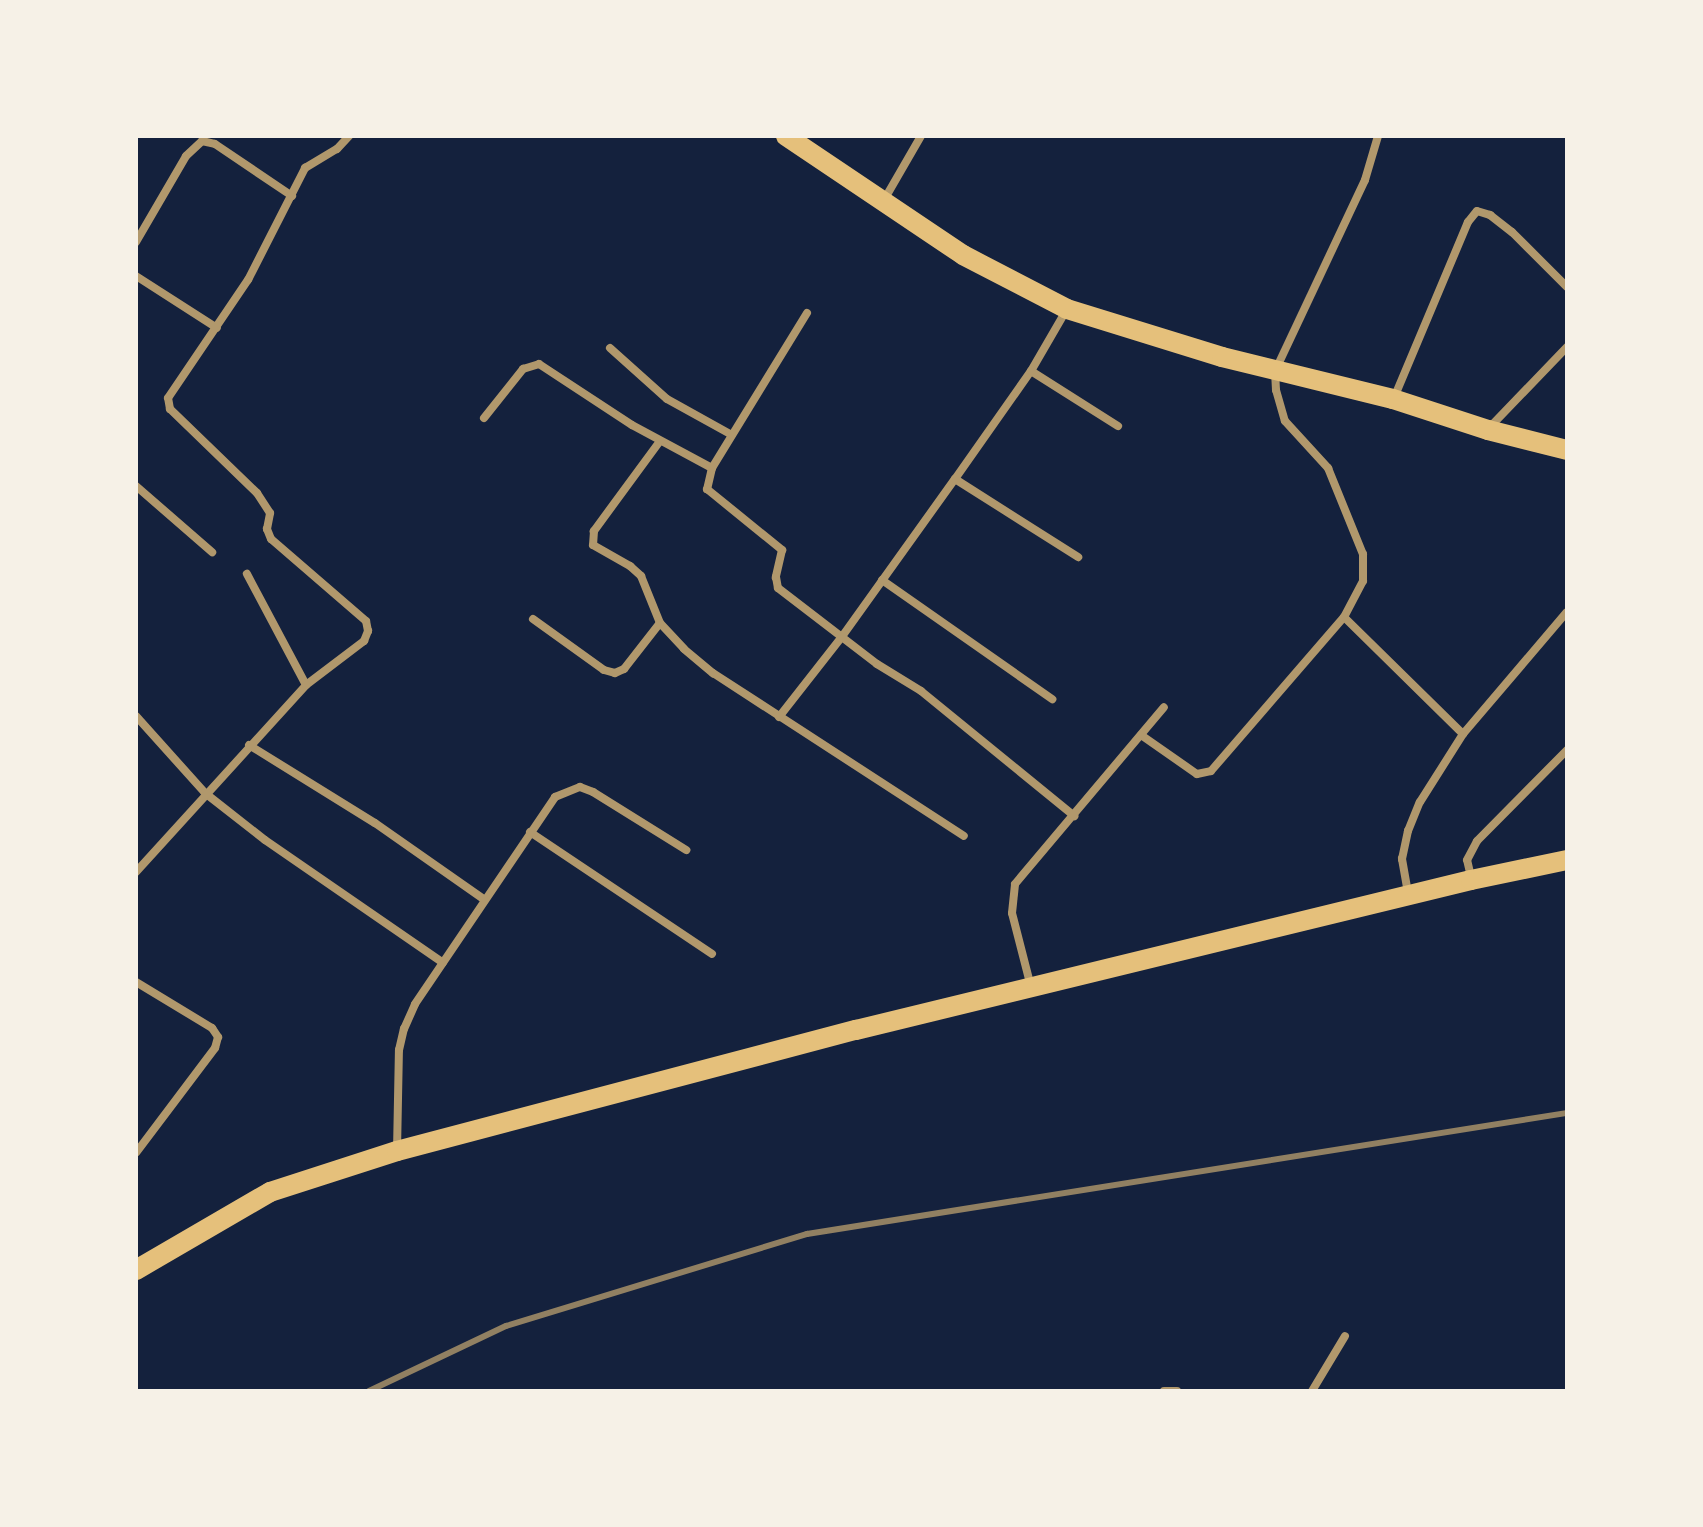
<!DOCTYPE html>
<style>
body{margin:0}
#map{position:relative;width:1703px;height:1527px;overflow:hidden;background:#14213d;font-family:"IBM Plex Sans",sans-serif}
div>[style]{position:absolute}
.minor>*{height:8px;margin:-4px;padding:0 4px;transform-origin:4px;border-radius:4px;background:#b1986c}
.trunk>*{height:20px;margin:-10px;padding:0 10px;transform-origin:10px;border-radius:10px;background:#e5c07b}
.rail>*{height:6px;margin:-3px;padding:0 3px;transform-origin:3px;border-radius:3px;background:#918062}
span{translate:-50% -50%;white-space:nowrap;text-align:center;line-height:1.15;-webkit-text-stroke:6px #f6f1e7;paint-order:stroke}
.frame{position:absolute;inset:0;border:138px solid #f6f1e7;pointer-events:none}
</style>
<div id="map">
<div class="minor">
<i style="left:1378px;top:136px;width:46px;rotate:106.5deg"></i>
<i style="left:1365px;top:180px;width:211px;rotate:115.2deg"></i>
<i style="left:1275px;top:371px;width:19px;rotate:87deg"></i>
<i style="left:1276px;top:390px;width:32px;rotate:74deg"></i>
<i style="left:1285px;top:421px;width:64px;rotate:47.5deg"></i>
<i style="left:1328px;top:468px;width:93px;rotate:67.9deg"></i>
<i style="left:1363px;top:554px;width:27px;rotate:90deg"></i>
<i style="left:1363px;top:581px;width:41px;rotate:117.8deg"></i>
<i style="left:1344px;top:617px;width:167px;rotate:44.5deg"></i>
<i style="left:884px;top:200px;width:74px;rotate:-60deg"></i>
<i style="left:136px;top:242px;width:99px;rotate:-59.8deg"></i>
<i style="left:186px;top:156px;width:22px;rotate:-43deg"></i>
<i style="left:202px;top:141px;width:13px;rotate:13deg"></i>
<i style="left:215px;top:144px;width:93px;rotate:34deg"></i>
<i style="left:136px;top:276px;width:96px;rotate:32.7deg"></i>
<i style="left:807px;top:313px;width:182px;rotate:121.5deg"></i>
<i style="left:712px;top:468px;width:22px;rotate:103deg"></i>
<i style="left:707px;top:489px;width:97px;rotate:39.1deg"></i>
<i style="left:782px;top:550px;width:28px;rotate:103deg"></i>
<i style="left:776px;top:577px;width:11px;rotate:80deg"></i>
<i style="left:778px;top:588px;width:125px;rotate:37.5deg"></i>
<i style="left:877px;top:664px;width:52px;rotate:31.5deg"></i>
<i style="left:921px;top:691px;width:198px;rotate:39.2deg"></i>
<i style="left:610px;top:348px;width:76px;rotate:41.8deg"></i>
<i style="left:667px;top:399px;width:74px;rotate:29deg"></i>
<i style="left:1031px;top:371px;width:103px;rotate:32.3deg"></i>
<i style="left:1394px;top:398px;width:191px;rotate:-67.2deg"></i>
<i style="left:1468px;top:222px;width:14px;rotate:-51deg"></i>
<i style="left:1477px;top:211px;width:14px;rotate:17deg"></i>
<i style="left:1490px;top:215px;width:28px;rotate:38deg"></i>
<i style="left:1512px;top:232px;width:78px;rotate:45deg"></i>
<i style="left:484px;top:418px;width:63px;rotate:-51.5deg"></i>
<i style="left:523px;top:369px;width:17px;rotate:-17deg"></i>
<i style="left:539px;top:364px;width:111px;rotate:33.3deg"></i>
<i style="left:632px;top:425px;width:91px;rotate:28.3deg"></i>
<i style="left:1490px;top:427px;width:111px;rotate:-46.1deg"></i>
<i style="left:660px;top:441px;width:112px;rotate:126.3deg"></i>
<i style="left:594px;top:531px;width:14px;rotate:94deg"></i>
<i style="left:593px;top:545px;width:43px;rotate:29.6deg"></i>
<i style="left:630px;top:566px;width:15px;rotate:42deg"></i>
<i style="left:641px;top:576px;width:51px;rotate:68deg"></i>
<i style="left:660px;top:623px;width:35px;rotate:47deg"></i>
<i style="left:684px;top:649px;width:38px;rotate:40deg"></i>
<i style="left:713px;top:673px;width:299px;rotate:33deg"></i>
<i style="left:955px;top:479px;width:146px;rotate:32.4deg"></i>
<i style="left:136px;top:486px;width:101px;rotate:41deg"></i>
<i style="left:882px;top:580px;width:208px;rotate:35deg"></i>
<i style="left:533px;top:619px;width:87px;rotate:35.7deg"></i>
<i style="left:604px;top:670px;width:11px;rotate:15deg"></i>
<i style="left:615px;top:673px;width:10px;rotate:-24deg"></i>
<i style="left:624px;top:669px;width:58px;rotate:-52deg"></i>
<i style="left:306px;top:685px;width:73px;rotate:-37.2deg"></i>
<i style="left:364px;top:641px;width:11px;rotate:-68deg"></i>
<i style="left:368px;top:631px;width:10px;rotate:-101deg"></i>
<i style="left:366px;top:621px;width:125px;rotate:-139.2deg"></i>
<i style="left:271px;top:539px;width:11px;rotate:-112deg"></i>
<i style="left:267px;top:529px;width:16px;rotate:-79deg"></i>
<i style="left:270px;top:513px;width:24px;rotate:-123deg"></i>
<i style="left:257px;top:493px;width:121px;rotate:-136deg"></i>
<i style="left:170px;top:409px;width:11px;rotate:-100deg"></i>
<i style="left:168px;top:398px;width:143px;rotate:-55.9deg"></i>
<i style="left:248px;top:280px;width:126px;rotate:-63deg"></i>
<i style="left:305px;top:168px;width:37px;rotate:-31deg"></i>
<i style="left:337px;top:149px;width:18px;rotate:-47deg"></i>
<i style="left:136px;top:716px;width:103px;rotate:48.1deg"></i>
<i style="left:205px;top:793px;width:76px;rotate:38.1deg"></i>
<i style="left:265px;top:840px;width:216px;rotate:34.6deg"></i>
<i style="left:779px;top:717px;width:100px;rotate:-51.9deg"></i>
<i style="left:841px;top:638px;width:196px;rotate:-54.4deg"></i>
<i style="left:955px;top:479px;width:132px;rotate:-54.9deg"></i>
<i style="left:1031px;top:371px;width:72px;rotate:-59.9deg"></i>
<i style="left:1141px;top:735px;width:68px;rotate:34.9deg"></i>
<i style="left:1197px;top:774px;width:14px;rotate:-12deg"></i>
<i style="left:1211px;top:771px;width:203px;rotate:-49.2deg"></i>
<i style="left:249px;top:745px;width:148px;rotate:31.8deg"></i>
<i style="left:375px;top:823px;width:134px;rotate:35deg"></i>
<i style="left:530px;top:832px;width:219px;rotate:33.8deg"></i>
<i style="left:136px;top:872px;width:253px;rotate:-47.7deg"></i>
<i style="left:306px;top:685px;width:126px;rotate:-118deg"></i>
<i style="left:1471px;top:877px;width:17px;rotate:-103deg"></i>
<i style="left:1467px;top:860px;width:21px;rotate:-62deg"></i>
<i style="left:1477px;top:841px;width:128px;rotate:-45.3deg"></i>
<i style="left:1408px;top:893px;width:35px;rotate:-100deg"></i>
<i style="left:1402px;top:859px;width:29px;rotate:-78deg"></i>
<i style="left:1408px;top:831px;width:31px;rotate:-68deg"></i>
<i style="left:1420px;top:802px;width:80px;rotate:-57.7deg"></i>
<i style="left:1463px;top:734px;width:160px;rotate:-49.6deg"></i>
<i style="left:136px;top:982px;width:89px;rotate:31.2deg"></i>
<i style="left:212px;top:1028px;width:11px;rotate:56deg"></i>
<i style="left:218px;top:1037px;width:11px;rotate:105deg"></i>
<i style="left:215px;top:1048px;width:131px;rotate:127deg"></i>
<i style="left:1031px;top:987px;width:76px;rotate:-104.4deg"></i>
<i style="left:1012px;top:913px;width:29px;rotate:-84deg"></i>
<i style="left:1015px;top:884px;width:231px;rotate:-49.9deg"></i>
<i style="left:397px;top:1151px;width:101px;rotate:-88.9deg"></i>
<i style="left:399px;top:1050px;width:22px;rotate:-77deg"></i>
<i style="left:404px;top:1029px;width:27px;rotate:-66deg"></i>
<i style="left:415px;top:1004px;width:250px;rotate:-55.9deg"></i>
<i style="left:555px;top:797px;width:27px;rotate:-22deg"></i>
<i style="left:580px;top:787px;width:14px;rotate:21deg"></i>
<i style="left:593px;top:792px;width:110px;rotate:31.9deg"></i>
<i style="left:1164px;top:1391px;width:13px"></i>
<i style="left:1312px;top:1391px;width:64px;rotate:-59deg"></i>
</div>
<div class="trunk">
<i style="left:786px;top:136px;width:213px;rotate:33.9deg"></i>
<i style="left:963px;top:255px;width:117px;rotate:27.4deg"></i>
<i style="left:1067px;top:309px;width:162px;rotate:17.2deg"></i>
<i style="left:1222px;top:357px;width:176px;rotate:13.8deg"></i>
<i style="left:1393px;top:399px;width:100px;rotate:18.1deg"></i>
<i style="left:1488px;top:430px;width:81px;rotate:14.2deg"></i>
<i style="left:136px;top:1270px;width:155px;rotate:-30.2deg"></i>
<i style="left:270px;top:1192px;width:133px;rotate:-17.9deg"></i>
<i style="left:397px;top:1151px;width:475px;rotate:-14.8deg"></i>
<i style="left:856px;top:1030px;width:633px;rotate:-13.71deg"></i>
<i style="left:1471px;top:880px;width:98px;rotate:-11.8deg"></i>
</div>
<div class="rail">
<i style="left:369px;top:1391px;width:152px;rotate:-25.4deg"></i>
<i style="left:506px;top:1326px;width:315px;rotate:-17deg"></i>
<i style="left:807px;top:1234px;width:770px;rotate:-9.05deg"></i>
</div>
<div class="frame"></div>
</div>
